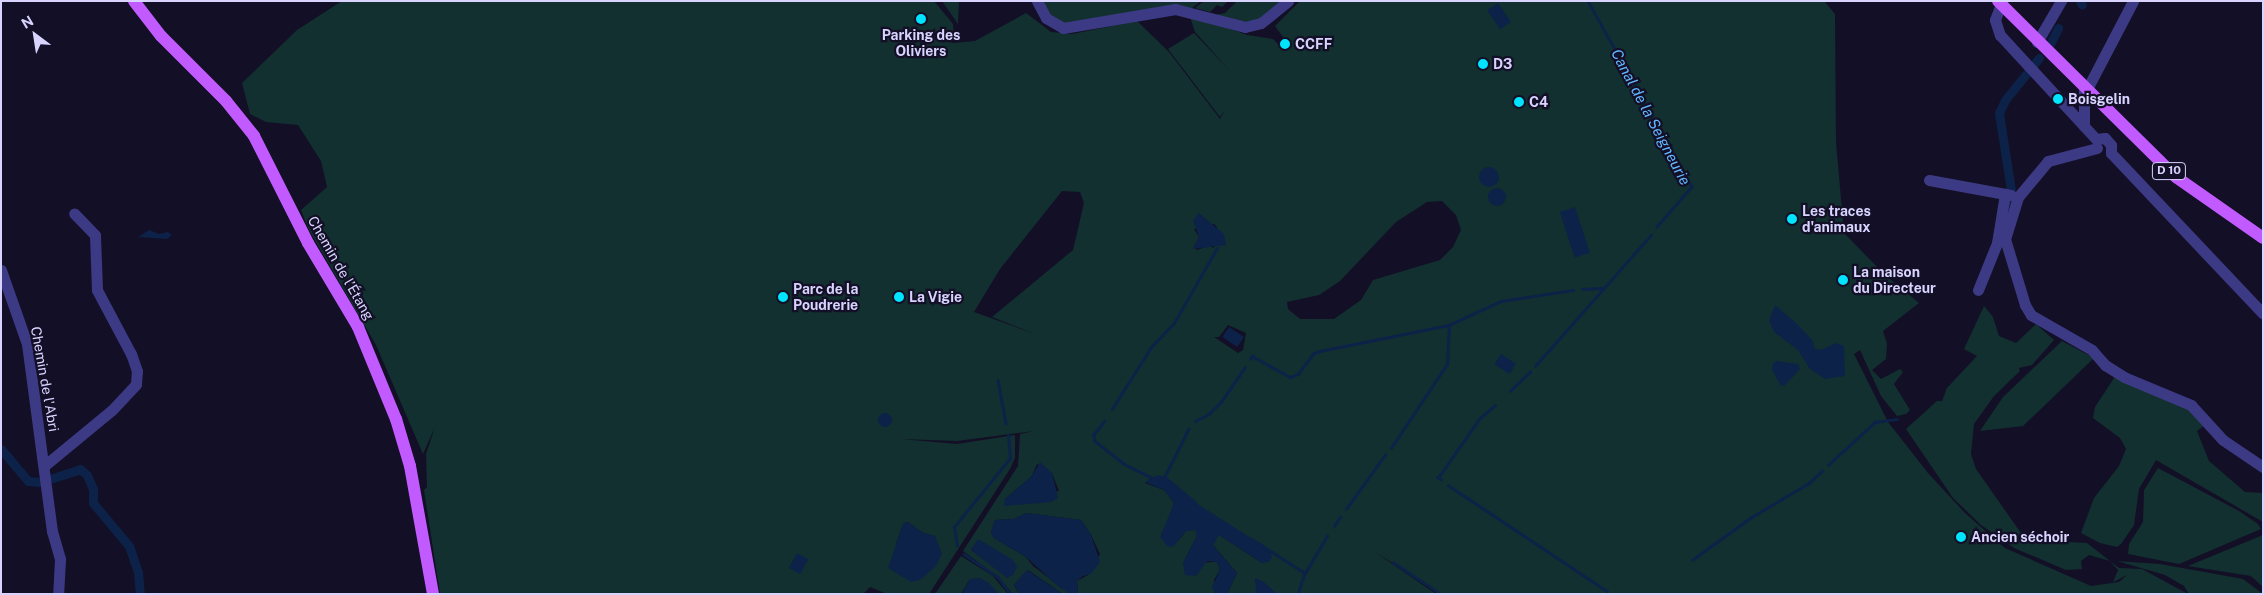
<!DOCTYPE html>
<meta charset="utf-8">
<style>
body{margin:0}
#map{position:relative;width:2264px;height:595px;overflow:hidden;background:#130f26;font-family:"Public Sans",sans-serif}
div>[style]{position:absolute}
.green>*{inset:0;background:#12302f}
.water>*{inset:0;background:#0c2248;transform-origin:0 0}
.round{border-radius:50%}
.stream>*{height:2.5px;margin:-1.25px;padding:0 1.25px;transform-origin:1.25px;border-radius:1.25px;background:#0c2248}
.canal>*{height:9px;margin:-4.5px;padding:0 4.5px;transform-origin:4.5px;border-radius:4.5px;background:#0c2248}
.minor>*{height:11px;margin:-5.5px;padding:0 5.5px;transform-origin:5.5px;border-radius:5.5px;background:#3d3a85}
.major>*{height:12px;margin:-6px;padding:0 6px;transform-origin:6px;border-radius:6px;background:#c25bff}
.dots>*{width:14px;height:14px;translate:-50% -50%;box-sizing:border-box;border:2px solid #130f26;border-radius:50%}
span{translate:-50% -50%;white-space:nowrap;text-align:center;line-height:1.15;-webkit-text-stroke:4.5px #130f26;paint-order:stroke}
.shield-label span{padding:1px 4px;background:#130f26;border:1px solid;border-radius:4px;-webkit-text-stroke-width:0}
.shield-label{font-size:12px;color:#d9d4ff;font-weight:700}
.poi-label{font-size:14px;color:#d9d4ff;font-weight:700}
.left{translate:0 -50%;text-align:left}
.street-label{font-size:14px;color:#d9d4ff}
.water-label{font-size:15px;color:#62b6ff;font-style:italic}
.frame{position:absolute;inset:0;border:2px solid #d9d4ff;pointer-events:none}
.north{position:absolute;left:10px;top:10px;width:50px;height:50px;-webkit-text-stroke:4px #130f26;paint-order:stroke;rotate:329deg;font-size:14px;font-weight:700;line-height:20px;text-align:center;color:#d9d4ff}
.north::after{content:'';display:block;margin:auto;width:18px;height:22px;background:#d9d4ff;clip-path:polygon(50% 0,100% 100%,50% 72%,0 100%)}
</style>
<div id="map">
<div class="green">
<i style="clip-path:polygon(evenodd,342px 1px,934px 1px,953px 24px,954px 41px,918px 36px,954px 43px,975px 41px,1026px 13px,1051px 32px,1072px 34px,1137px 21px,1169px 52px,1220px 119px,1225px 110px,1220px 117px,1168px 49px,1194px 33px,1231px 72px,1195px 32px,1189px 14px,1247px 35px,1273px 39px,1279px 45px,1283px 37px,1275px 26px,1300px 1px,1824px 1px,1835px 14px,1836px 142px,1844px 233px,1885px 275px,1919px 303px,1883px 331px,1887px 344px,1886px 359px,1872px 370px,1881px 379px,1900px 369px,1903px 372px,1894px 384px,1910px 410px,1906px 414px,1897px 416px,1881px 396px,1860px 350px,1854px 354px,1888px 422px,1928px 473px,1965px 513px,2005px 548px,2091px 586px,2119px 582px,2127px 575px,2113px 582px,2118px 570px,2110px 561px,2089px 555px,2081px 561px,2082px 569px,2066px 570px,2014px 548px,1981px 525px,1953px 498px,1906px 429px,1937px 401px,1942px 401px,1947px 388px,1977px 356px,1964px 349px,1984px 306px,1993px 317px,1999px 336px,2016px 343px,2036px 324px,2054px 340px,2032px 365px,2019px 368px,2020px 371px,1994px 396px,1974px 424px,1971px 454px,1976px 469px,2021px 533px,2048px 541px,2087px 543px,2119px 568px,2142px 569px,2188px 594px,1442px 594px,1375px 552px,1436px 594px,1277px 594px,1256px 579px,1256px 594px,1227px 594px,1237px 573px,1213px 545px,1213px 539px,1219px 535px,1262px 563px,1270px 561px,1268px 549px,1152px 477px,1145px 483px,1164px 490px,1174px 503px,1171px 517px,1178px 541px,1186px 531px,1196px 529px,1196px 538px,1183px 563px,1217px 562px,1220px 570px,1214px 580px,1215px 594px,1078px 594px,1077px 581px,1088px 575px,1100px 554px,1091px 535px,1081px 520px,1026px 513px,1014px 519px,995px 520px,991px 532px,994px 538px,1026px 557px,1033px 566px,1070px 594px,1063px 594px,1028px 570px,1014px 585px,1019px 594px,1013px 594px,998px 577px,963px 551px,1018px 466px,1020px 434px,1034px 431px,957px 441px,901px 439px,957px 444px,1015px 435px,1015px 458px,1010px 469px,929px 594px,887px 594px,870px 587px,863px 594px,440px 594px,424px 490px,427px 487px,426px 454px,435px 427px,423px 454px,376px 345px,309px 230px,301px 210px,327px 187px,321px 161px,298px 125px,266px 122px,250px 114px,242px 83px,297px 30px,342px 1px,1062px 191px,1080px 192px,1084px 203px,1073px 250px,992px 317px,1035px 334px,974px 312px,1000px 269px,1062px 191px,342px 1px,1442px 201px,1456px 215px,1461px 230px,1453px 247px,1440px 260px,1373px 280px,1361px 300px,1334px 319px,1300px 319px,1288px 309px,1287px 302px,1319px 295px,1340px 281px,1396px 222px,1427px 202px,1442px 201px,342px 1px,1214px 224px,1217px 227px,1214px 248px,1208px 246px,1197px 250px,1194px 247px,1199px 237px,1194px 229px,1214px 224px,342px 1px,1228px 325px,1246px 333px,1243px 350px,1238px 353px,1214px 337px,1219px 337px,1228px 325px,342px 1px,1037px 464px,1052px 473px,1059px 491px,1005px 499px,1032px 476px,1037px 464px,342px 1px,908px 522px,923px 533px,935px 536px,896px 544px,903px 524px,908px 522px,342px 1px,979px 540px,999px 569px,971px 550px,979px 540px)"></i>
<i style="clip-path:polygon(942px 1px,959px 1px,958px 24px,949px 11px)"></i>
<i style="clip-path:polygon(1043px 1px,1201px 1px,1192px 8px,1068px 25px,1046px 12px)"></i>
<i style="clip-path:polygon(1204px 1px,1228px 1px,1222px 7px,1217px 5px,1210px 12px,1195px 8px)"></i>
<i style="clip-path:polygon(1237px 1px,1283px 1px,1257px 21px,1245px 24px,1216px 15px,1225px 13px)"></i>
<i style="clip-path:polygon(2062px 341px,2094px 358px,2023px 426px,1980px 431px,2003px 397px)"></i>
<i style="clip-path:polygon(2116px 375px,2184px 405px,2205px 425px,2197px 431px,2209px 461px,2245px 492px,2263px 493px,2263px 522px,2156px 460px,2139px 489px,2134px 525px,2121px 544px,2117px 547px,2100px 543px,2081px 533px,2094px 498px,2119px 466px,2126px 449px,2120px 438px,2093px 418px,2095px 407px)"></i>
<i style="clip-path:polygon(2158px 468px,2239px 511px,2258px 524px,2261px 529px,2179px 564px,2128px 554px,2129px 544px,2143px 522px,2144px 490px)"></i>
<i style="clip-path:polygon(2263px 535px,2263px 587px,2251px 576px,2188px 566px)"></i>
<i style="clip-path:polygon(961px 556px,993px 576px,1008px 594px,999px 594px,970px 579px,961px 594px,935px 594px)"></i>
<i style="clip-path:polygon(2117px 561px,2160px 564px,2243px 579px,2263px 594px,2189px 594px,2184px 586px,2165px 575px)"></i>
</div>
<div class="water">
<i style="left:1498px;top:3px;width:23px;height:13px;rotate:56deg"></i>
<i class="round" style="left:1479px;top:167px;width:20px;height:20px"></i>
<i class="round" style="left:1488px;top:188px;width:18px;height:18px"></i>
<i style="left:1575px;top:207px;width:48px;height:16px;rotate:72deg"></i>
<i style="clip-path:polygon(1199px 213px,1224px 234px,1226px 245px,1193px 249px,1199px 237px,1193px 221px)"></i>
<i style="clip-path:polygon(149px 230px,159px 234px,168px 232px,172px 235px,167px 239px,138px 237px)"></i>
<i style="clip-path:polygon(1775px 305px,1796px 323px,1813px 341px,1814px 348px,1821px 350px,1836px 343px,1844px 346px,1845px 376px,1825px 379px,1810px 369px,1798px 350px,1774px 332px,1769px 321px)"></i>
<i style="left:1229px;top:327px;width:18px;height:12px;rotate:34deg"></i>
<i style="left:1501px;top:354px;width:18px;height:12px;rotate:34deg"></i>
<i style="clip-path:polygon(1777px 361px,1798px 364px,1800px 369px,1785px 385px,1781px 386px,1772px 370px,1773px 363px)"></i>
<i class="round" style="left:878px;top:413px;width:14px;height:14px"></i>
<i style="clip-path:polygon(1040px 462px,1052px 473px,1058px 498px,1051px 502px,1004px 506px,1005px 499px,1032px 476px)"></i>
<i style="clip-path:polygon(1158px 475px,1165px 477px,1193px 501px,1268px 549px,1272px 556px,1270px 561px,1262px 563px,1219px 535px,1213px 545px,1237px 573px,1227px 594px,1215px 594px,1212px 587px,1220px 570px,1217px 562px,1207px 561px,1196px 576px,1185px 575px,1183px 563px,1196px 538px,1196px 530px,1186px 531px,1173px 547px,1167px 546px,1160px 537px,1174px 503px,1164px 490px,1145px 482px)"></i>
<i style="clip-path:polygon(1026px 513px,1081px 520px,1091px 535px,1100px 562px,1091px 574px,1083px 576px,1077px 581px,1078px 594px,1070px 594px,1059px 587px,1026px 557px,994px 538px,991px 532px,995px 520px,1014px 519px)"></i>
<i style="clip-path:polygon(908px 522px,923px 533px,935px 536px,942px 554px,936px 566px,920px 580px,911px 582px,888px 568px,903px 524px)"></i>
<i style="clip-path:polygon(978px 539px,1013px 560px,1017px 567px,1013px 575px,1007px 578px,971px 550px)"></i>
<i style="left:797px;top:553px;width:13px;height:17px;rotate:29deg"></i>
<i style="clip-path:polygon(1027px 570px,1063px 594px,1019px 594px,1014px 585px)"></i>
<i style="clip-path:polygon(980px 578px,989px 583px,999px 594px,962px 594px,970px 579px)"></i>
<i style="clip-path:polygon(1255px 578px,1264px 582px,1277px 594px,1256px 594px)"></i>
</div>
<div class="stream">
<i style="left:1588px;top:1px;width:213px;rotate:60.8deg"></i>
<i style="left:1692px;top:187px;width:53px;rotate:131.2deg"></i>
<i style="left:1582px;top:289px;width:19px;rotate:-3deg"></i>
<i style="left:1250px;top:359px;width:4px;rotate:-56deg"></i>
<i style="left:1252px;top:356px;width:43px;rotate:28.9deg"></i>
<i style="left:1290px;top:377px;width:9px;rotate:-21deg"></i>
<i style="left:1298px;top:374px;width:26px;rotate:-53deg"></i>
<i style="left:1314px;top:353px;width:6px;rotate:-18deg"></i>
<i style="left:1320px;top:351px;width:132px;rotate:-11.4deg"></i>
<i style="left:1449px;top:325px;width:57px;rotate:-24.8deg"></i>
<i style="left:1501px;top:301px;width:73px;rotate:-8.7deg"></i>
<i style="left:1535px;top:366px;width:175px;rotate:-48.5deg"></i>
<i style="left:998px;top:380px;width:44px;rotate:79.5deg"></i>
<i style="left:1510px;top:391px;width:28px;rotate:-44deg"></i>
<i style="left:1112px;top:409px;width:73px;rotate:-57.8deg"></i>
<i style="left:1151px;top:347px;width:33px;rotate:-46deg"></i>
<i style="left:1174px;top:323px;width:86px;rotate:-60.2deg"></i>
<i style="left:1105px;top:421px;width:18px;rotate:128deg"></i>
<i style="left:1094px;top:435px;width:6px;rotate:81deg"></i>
<i style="left:1095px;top:441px;width:37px;rotate:38deg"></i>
<i style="left:1124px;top:464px;width:32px;rotate:26deg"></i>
<i style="left:1195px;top:421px;width:16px;rotate:-27deg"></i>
<i style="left:1209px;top:414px;width:17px;rotate:-45deg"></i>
<i style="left:1221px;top:402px;width:42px;rotate:-55.6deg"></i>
<i style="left:1189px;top:429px;width:54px;rotate:116.6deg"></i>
<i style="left:1165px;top:477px;width:39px;rotate:40deg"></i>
<i style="left:1391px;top:448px;width:101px;rotate:-56.3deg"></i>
<i style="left:1447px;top:364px;width:39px;rotate:-87deg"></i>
<i style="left:1828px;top:465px;width:64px;rotate:-42.5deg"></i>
<i style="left:1875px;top:422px;width:22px;rotate:-8deg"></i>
<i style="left:1441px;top:480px;width:4px;rotate:-146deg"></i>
<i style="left:1438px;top:478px;width:72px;rotate:-55.2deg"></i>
<i style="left:1479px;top:419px;width:21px;rotate:-41deg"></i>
<i style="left:1448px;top:485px;width:191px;rotate:33.7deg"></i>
<i style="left:1346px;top:509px;width:67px;rotate:-54.2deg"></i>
<i style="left:1334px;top:526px;width:11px;rotate:-56deg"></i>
<i style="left:1252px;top:539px;width:63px;rotate:32.7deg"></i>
<i style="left:1305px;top:573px;width:22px;rotate:108deg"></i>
<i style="left:957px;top:546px;width:19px;rotate:-99deg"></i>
<i style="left:954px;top:527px;width:89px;rotate:-50.9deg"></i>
<i style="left:1010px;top:458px;width:23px;rotate:-95deg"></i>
<i style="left:964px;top:554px;width:41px;rotate:34.1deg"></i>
<i style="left:998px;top:577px;width:21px;rotate:53deg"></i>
<i style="left:1692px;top:560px;width:72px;rotate:-35.9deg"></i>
<i style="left:1750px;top:518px;width:69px;rotate:-30.7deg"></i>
<i style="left:1809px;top:483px;width:18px;rotate:-43deg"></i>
<i style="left:1393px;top:562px;width:58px;rotate:33.7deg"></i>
<i style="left:1305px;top:573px;width:43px;rotate:-59.3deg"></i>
</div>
<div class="canal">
<i style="left:2080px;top:1px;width:4px;rotate:63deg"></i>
<i style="left:2050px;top:44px;width:18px;rotate:-63deg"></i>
<i style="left:2008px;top:201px;width:11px;rotate:-75deg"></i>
<i style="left:2011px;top:190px;width:78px;rotate:-98.9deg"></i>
<i style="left:1999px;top:113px;width:14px;rotate:-65deg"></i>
<i style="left:2005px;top:100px;width:54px;rotate:-51deg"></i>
<i style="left:1px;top:449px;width:42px;rotate:49.8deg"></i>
<i style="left:28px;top:481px;width:11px;rotate:5deg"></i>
<i style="left:53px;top:478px;width:28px;rotate:-18deg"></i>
<i style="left:80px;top:469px;width:9px;rotate:41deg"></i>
<i style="left:87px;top:475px;width:15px;rotate:67deg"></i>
<i style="left:93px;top:489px;width:14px;rotate:90deg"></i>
<i style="left:93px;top:503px;width:56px;rotate:50.1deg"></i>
<i style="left:129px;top:546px;width:28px;rotate:71deg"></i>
<i style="left:138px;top:572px;width:22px;rotate:85deg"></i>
</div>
<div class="minor">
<i style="left:1037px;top:1px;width:19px;rotate:62deg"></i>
<i style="left:1046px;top:18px;width:20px;rotate:30deg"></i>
<i style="left:1063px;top:28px;width:114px;rotate:-9.6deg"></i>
<i style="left:1175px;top:9px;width:72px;rotate:14.4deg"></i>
<i style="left:1245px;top:27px;width:16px;rotate:-14deg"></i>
<i style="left:1261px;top:23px;width:35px;rotate:-39deg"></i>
<i style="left:2001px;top:4px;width:17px;rotate:111deg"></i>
<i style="left:1995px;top:20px;width:16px;rotate:72deg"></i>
<i style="left:2000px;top:35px;width:142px;rotate:47.3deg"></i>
<i style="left:2037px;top:42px;width:48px;rotate:-59.7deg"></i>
<i style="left:2084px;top:88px;width:38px;rotate:90deg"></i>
<i style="left:2086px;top:91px;width:102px;rotate:-62.4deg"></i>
<i style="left:2096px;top:139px;width:9px;rotate:-6deg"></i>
<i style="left:2105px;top:138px;width:9px;rotate:49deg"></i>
<i style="left:2111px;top:145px;width:8px;rotate:90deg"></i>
<i style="left:2097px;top:148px;width:51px;rotate:165.1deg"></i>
<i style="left:2048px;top:161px;width:47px;rotate:129.8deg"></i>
<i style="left:2018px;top:197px;width:44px;rotate:107.2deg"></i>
<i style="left:2005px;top:239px;width:69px;rotate:73.1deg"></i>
<i style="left:2025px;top:305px;width:12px;rotate:59deg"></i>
<i style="left:2031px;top:315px;width:70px;rotate:29.8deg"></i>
<i style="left:2092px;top:350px;width:20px;rotate:49deg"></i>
<i style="left:2105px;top:365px;width:22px;rotate:32deg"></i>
<i style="left:2124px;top:377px;width:73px;rotate:22.7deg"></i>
<i style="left:2191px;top:405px;width:47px;rotate:47.6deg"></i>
<i style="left:2223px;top:440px;width:48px;rotate:34deg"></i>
<i style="left:2111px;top:153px;width:221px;rotate:46.6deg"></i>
<i style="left:1929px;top:180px;width:83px;rotate:10.4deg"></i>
<i style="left:1px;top:270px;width:78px;rotate:70.6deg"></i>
<i style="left:27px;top:344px;width:189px;rotate:82.4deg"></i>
<i style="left:52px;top:531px;width:29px;rotate:74deg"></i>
<i style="left:60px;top:559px;width:35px;rotate:93deg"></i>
<i style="left:1978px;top:290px;width:51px;rotate:-68deg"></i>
<i style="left:1997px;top:243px;width:50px;rotate:-80.7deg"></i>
<i style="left:44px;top:466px;width:88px;rotate:-39.5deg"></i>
<i style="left:112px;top:410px;width:35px;rotate:-47deg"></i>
<i style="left:136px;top:384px;width:13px;rotate:-86deg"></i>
<i style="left:137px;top:371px;width:18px;rotate:-109deg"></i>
<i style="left:131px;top:354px;width:72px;rotate:-118deg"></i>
<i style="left:97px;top:290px;width:55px;rotate:-92.1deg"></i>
<i style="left:95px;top:235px;width:30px;rotate:-134deg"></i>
</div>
<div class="major">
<i style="left:134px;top:1px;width:44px;rotate:52.4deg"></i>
<i style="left:161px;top:36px;width:92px;rotate:45deg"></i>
<i style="left:226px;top:101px;width:45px;rotate:51.3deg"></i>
<i style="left:254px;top:136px;width:120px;rotate:63.2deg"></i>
<i style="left:308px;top:243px;width:98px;rotate:59.2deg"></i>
<i style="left:358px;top:327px;width:100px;rotate:67.6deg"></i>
<i style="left:396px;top:419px;width:49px;rotate:73.4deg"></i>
<i style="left:410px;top:466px;width:130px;rotate:79.8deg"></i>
<i style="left:1998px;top:1px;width:250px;rotate:44.7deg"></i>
<i style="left:2176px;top:177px;width:106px;rotate:35deg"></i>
</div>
<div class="dots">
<i style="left:921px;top:19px;background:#00e5ff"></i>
<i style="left:1285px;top:44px;background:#00e5ff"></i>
<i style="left:1483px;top:64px;background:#00e5ff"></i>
<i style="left:2058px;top:99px;background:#00e5ff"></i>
<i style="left:1519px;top:102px;background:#00e5ff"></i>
<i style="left:1792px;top:219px;background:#00e5ff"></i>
<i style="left:1843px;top:280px;background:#00e5ff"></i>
<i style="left:783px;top:297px;background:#00e5ff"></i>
<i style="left:899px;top:297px;background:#00e5ff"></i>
<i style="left:1961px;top:537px;background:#00e5ff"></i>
</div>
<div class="shield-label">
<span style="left:2169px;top:171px">D 10</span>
</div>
<div class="poi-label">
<span style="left:921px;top:43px">Parking des<br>Oliviers</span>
<span class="left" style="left:1295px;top:44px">CCFF</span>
<span class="left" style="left:1493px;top:64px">D3</span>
<span class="left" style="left:2068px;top:99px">Boisgelin</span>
<span class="left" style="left:1529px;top:102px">C4</span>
<span class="left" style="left:1802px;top:219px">Les traces<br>d'animaux</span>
<span class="left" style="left:1853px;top:280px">La maison<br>du Directeur</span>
<span class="left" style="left:793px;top:297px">Parc de la<br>Poudrerie</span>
<span class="left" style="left:909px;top:297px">La Vigie</span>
<span class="left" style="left:1971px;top:537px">Ancien séchoir</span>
</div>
<div class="street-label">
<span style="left:341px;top:268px;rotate:60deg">Chemin de l’Étang</span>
<span style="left:45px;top:379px;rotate:80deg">Chemin de l'Abri</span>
</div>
<div class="water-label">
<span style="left:1651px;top:117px;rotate:62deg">Canal de la Seigneurie</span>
</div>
<div class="frame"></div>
<div class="north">N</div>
</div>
